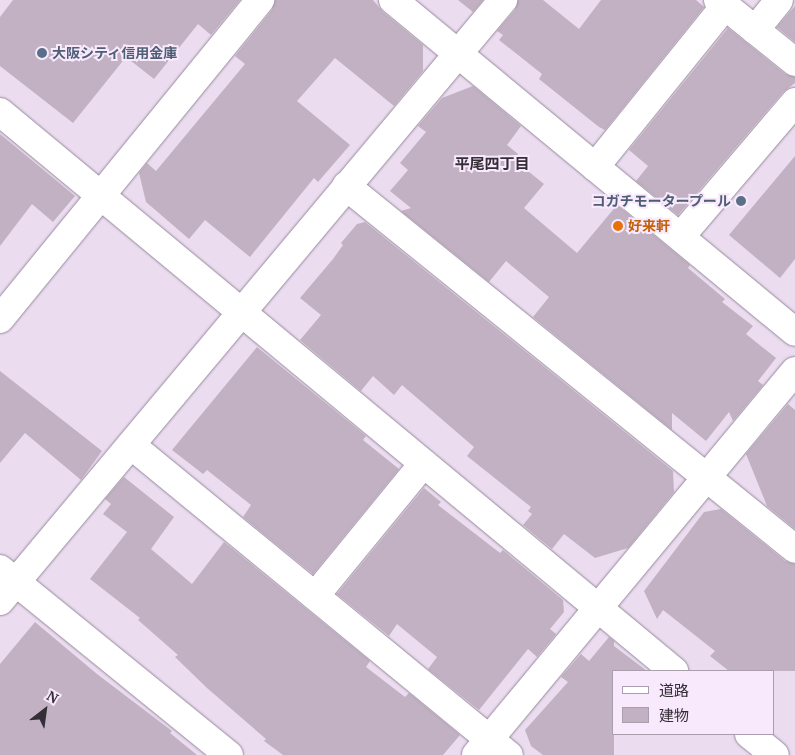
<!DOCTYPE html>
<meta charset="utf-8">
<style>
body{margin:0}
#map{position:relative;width:795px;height:755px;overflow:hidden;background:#ebdcf0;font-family:"PT Serif","Noto Sans JP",serif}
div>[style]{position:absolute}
.building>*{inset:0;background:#c2b1c3}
.roads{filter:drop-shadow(0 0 1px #97899c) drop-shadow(0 0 1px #97899c)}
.minor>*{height:28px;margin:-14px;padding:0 14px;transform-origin:14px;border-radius:14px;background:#fff}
.tertiary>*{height:28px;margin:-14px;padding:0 14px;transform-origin:14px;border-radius:14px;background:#fff}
.dots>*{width:14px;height:14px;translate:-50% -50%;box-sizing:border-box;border:2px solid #f8e9fd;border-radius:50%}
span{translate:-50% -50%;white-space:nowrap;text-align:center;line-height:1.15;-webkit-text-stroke:4px #f8e9fd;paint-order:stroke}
.service-label{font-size:14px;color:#4e5e75;font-weight:700}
.left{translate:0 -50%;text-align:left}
.right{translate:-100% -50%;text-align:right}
.food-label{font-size:14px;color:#c56008;font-weight:700}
.neighbourhood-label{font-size:15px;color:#342e36;font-weight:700}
.legend{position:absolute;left:612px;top:670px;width:162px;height:65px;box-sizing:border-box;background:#f8e9fd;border:1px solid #aa9ead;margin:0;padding:6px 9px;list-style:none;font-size:15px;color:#342e36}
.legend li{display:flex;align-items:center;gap:10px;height:25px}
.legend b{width:25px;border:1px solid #aa9ead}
.north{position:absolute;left:20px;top:685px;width:50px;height:50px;-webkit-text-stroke:4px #f8e9fd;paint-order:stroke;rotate:30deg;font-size:14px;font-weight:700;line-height:20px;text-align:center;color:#342e36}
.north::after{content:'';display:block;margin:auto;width:18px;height:22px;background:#342e36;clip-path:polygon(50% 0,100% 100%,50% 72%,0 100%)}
</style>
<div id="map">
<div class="building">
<i style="clip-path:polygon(13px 0,240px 0,211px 35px,198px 24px,154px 79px,126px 57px,73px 123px,0 66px,0 17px)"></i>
<i style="clip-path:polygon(275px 0,373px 0,383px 12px,423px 45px,423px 71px,394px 106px,335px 58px,297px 101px,350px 145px,318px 182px,314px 178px,250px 257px,205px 220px,189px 239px,146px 202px,139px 173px,147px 163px,156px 171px,245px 64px,235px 56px,272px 10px)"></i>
<i style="clip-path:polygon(458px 0,483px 0,473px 12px)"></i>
<i style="clip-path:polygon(518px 0,543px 0,579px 29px,601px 0,696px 0,704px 7px,605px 130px,599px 127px,539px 79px,542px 74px,499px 40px,503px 35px,497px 31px,515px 10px)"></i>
<i style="clip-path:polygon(795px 6px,795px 42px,777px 27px)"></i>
<i style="clip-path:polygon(728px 28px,785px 74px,795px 77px,795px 83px,783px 92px,678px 215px,636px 181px,648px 166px,629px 150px)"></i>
<i style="clip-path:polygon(473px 86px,521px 126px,507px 145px,518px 154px,513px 159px,544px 184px,524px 208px,577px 253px,617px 205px,690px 265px,688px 268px,725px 299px,722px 302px,753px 326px,746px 334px,776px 358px,758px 381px,763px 385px,733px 421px,729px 412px,706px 441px,672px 413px,672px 430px,533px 317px,549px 297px,506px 261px,489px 282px,401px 211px,411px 208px,390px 191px,408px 170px,400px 163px,426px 132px,418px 126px,442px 98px)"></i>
<i style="clip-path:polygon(0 134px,75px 196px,53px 222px,32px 204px,0 246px)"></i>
<i style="clip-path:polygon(795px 156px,795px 259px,780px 278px,729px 235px)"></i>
<i style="clip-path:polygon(365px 222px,673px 471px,674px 492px,628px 548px,595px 558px,564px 534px,552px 549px,523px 525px,532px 514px,528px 511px,531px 507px,467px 456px,474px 447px,402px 385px,394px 395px,373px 376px,361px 391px,300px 340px,321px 315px,300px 298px,333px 259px,343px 245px,341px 243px,357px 224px)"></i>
<i style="clip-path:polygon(257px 347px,366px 436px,363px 440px,399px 469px,313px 574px,243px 517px,251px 505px,207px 470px,203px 474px,172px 450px)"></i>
<i style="clip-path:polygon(0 371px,102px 451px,81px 480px,25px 433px,0 463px)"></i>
<i style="clip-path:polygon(788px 404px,795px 410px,795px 529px,767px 506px,746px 454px)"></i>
<i style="clip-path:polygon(124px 477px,174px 517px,151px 549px,192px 584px,224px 542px,370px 661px,366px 667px,405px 697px,409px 693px,460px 735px,443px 755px,283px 755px,264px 741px,266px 739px,207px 688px,175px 657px,178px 655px,138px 620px,140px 618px,90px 579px,127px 532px,103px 514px,111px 504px,105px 499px)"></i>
<i style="clip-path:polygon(424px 488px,441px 502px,438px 505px,500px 553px,503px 550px,563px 600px,564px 612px,550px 629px,556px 634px,537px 657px,528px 649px,479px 710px,428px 669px,437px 657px,397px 624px,389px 636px,337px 594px)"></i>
<i style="clip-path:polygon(721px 509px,785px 561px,795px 564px,795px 671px,729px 671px,710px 656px,715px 651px,663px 610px,657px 619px,644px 591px,704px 512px)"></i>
<i style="clip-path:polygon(35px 622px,97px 674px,172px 731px,170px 733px,197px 755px,0 755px,0 664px)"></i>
<i style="clip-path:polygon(609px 637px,614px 641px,614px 646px,647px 671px,614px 671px,614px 755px,543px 755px,531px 746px,525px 730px,568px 682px,561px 677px,581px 654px,589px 661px)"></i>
</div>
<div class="roads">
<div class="minor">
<i style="left:393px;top:0;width:521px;rotate:39.55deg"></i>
<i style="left:718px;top:0;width:99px;rotate:38.8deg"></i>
<i style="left:755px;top:30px;width:38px;rotate:-51deg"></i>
<i style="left:0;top:112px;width:876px;rotate:39.67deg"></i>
<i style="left:595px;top:167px;width:207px;rotate:-51.1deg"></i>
<i style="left:346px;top:186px;width:577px;rotate:38.95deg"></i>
<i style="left:681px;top:236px;width:176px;rotate:-49.6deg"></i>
<i style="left:0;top:319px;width:412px;rotate:-50.8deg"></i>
<i style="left:131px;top:445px;width:489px;rotate:39.4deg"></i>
<i style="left:315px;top:596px;width:171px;rotate:-50.7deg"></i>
<i style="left:0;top:601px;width:784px;rotate:-50.07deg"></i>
<i style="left:749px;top:734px;width:33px;rotate:39deg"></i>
<i style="left:476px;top:755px;width:499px;rotate:-50.3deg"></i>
</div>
<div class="tertiary">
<i style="left:0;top:569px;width:295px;rotate:39.1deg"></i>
</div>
</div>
<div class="dots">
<i style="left:42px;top:53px;background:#5c6f8a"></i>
<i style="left:741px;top:201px;background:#5c6f8a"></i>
<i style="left:618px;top:226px;background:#e8710a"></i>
</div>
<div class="service-label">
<span class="left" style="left:52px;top:53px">大阪シティ信用金庫</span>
<span class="right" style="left:731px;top:201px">コガチモータープール</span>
</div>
<div class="food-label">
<span class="left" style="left:628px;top:226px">好来軒</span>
</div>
<div class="neighbourhood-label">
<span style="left:492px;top:164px">平尾四丁目</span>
</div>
<ul class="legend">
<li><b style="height:6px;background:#fff"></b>道路</li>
<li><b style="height:14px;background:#c2b1c3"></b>建物</li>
</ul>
<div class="north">N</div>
</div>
